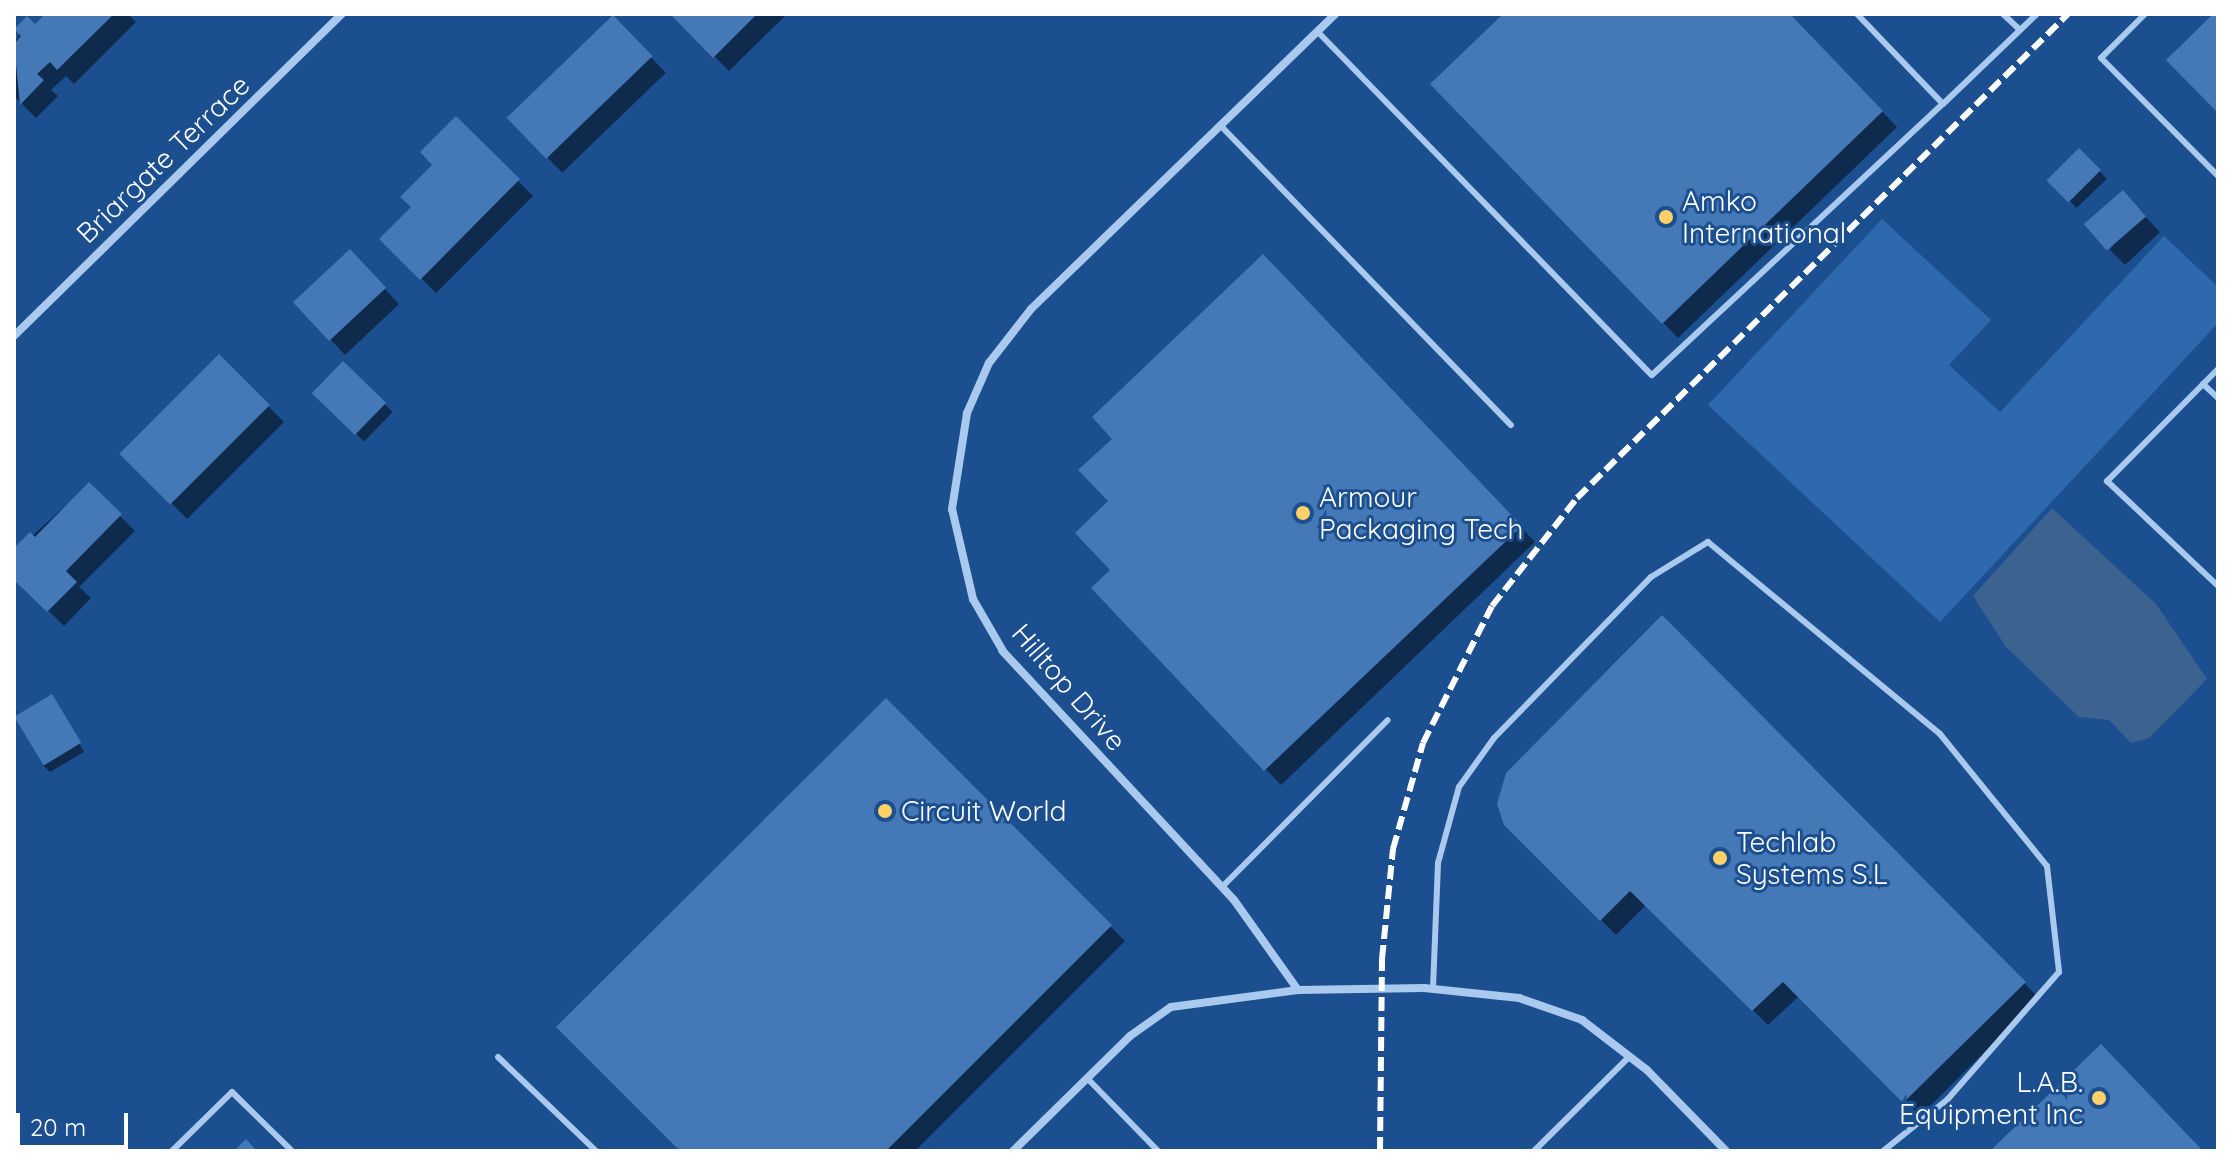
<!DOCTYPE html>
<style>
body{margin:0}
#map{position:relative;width:2232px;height:1165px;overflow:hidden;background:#1b4f8f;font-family:Quicksand,sans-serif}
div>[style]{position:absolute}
.green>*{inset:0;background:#2e69ad}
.water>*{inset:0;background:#3c6290}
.shadow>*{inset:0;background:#0007;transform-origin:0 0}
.building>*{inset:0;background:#4478b7;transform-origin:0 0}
.service>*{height:6px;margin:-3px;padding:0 3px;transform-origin:3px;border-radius:3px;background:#a9c9ee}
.minor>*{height:8px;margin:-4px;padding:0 4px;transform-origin:4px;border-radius:4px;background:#a9c9ee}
.rail>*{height:6px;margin-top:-3px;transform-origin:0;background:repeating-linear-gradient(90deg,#fff 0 14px,transparent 0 20px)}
.dots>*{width:22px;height:22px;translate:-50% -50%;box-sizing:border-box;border:4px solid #1b4f8f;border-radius:50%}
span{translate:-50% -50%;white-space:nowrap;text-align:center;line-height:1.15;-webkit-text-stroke:6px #1b4f8f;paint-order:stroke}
.street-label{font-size:28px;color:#fff}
.poi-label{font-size:28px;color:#fff}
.left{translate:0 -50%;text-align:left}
.right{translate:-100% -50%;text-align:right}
.frame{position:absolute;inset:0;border:16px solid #fff;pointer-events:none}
.scale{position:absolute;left:16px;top:1113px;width:112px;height:36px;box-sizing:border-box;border:4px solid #fff;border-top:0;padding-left:10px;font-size:24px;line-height:28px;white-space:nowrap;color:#fff;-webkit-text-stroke:6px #1b4f8f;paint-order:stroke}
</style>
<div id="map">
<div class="green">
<i style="clip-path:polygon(1882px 219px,1991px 320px,1949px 365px,2000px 412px,2164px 236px,2218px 287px,2218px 323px,1940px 622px,1708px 405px)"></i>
</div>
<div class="water">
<i style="clip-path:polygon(2052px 508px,2156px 604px,2207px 679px,2149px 738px,2131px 743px,2109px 720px,2079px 717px,2006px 647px,1973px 596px)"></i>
</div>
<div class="shadow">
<i style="clip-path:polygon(48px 14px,128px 14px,136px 22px,74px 84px,66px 76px,51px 90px,58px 96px,36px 118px,14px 96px,14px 45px,27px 19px,35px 27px)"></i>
<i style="clip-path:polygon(672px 14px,787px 14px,729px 71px)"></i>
<i style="clip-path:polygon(1506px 14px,1788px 14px,1897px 127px,1678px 338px,1433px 84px)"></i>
<i style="left:613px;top:18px;width:76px;height:144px;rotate:46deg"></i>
<i style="clip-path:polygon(456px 119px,533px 196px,436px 293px,382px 239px,414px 207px)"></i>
<i style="left:2079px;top:150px;width:40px;height:42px;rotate:46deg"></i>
<i style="clip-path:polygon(2137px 208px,2160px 232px,2125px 265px,2110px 250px)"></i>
<i style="clip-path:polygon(364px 267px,399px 304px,345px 355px,296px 302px)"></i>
<i style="clip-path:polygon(1277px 272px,1535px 542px,1281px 785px,1093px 588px,1113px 570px,1111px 501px)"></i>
<i style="left:219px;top:357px;width:92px;height:137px;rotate:45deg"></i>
<i style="left:343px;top:364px;width:69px;height:41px;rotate:44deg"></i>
<i style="clip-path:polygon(89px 485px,135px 531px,79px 587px,91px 598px,64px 626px,14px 577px,14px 552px)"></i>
<i style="clip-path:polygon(1662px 618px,2039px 998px,1920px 1116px,1799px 996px,1768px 1025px,1646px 905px,1616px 935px,1505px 824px)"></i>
<i style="clip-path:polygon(52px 697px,84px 752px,50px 772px,43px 765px)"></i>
<i style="clip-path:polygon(886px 701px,1125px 941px,915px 1151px,683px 1151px)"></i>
</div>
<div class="building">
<i style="clip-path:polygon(45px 14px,114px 14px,57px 70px,50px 62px,37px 74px,44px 80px,20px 105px,14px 44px,21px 36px,14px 29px,27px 16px,35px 24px)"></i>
<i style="clip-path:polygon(670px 14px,757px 14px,713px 58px)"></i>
<i style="clip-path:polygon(1503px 14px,1790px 14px,1883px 111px,1662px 324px,1430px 84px)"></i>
<i style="clip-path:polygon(2213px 14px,2218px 14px,2218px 113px,2166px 60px)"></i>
<i style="left:613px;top:15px;width:57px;height:148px;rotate:46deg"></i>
<i style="clip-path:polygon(456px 116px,520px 179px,420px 280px,379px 239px,411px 207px,400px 197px,432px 165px,420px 152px)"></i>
<i style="left:2079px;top:148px;width:31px;height:46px;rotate:45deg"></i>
<i style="left:2123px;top:190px;width:35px;height:52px;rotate:49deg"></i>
<i style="left:350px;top:249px;width:53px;height:78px;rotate:47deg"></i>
<i style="clip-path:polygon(1263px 254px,1522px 526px,1264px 771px,1091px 588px,1110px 570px,1075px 533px,1108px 501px,1078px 470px,1112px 439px,1092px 417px)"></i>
<i style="left:219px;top:354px;width:72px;height:141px;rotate:45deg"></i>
<i style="left:343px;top:361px;width:60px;height:45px;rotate:44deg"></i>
<i style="clip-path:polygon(89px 482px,122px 514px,66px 571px,77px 582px,47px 612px,14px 580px,14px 548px,30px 532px,35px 537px)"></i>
<i style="clip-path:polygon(1662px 615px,2026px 982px,1903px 1103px,1783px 982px,1752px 1011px,1630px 891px,1600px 921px,1504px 825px,1497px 804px,1506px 773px)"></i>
<i style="left:52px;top:694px;width:57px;height:44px;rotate:59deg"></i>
<i style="clip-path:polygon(886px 698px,1112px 925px,886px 1151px,680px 1151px,556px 1027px)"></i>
<i style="clip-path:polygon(2101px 1044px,2203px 1151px,1990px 1151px)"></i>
<i style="clip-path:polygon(246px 1139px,257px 1151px,234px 1151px)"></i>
</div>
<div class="service">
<i style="left:1857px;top:14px;width:124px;rotate:46.3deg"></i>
<i style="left:1943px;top:104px;width:130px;rotate:-43.8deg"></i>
<i style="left:2003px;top:14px;width:23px;rotate:43deg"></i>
<i style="left:2145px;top:14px;width:62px;rotate:135deg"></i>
<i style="left:2101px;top:58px;width:166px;rotate:45.2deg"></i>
<i style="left:1317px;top:31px;width:480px;rotate:45.8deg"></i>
<i style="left:1652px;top:375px;width:398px;rotate:-43deg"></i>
<i style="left:1220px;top:125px;width:418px;rotate:45.9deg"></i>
<i style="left:2218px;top:369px;width:158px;rotate:134.7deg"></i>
<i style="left:2107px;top:481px;width:153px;rotate:43.4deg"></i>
<i style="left:2203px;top:384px;width:21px;rotate:43deg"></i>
<i style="left:1222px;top:887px;width:235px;rotate:-45.2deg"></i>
<i style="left:1433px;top:988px;width:125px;rotate:-87.7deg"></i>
<i style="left:1438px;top:863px;width:79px;rotate:-74.6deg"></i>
<i style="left:1459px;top:787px;width:60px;rotate:-54.5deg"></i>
<i style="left:1494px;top:738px;width:225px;rotate:-45.7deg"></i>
<i style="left:1651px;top:577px;width:67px;rotate:-31.6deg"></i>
<i style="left:1708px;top:542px;width:301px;rotate:39.6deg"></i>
<i style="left:1940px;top:734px;width:170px;rotate:51deg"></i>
<i style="left:2047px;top:866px;width:107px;rotate:83.5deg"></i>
<i style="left:2059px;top:972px;width:169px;rotate:131.2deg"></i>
<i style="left:1948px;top:1099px;width:83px;rotate:141.3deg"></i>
<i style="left:498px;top:1057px;width:136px;rotate:43.8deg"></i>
<i style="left:1087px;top:1078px;width:102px;rotate:45.8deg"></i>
<i style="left:172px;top:1151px;width:84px;rotate:-44.5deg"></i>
<i style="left:232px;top:1092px;width:84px;rotate:44.5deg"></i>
<i style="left:1534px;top:1151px;width:134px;rotate:-44.7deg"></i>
</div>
<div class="minor">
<i style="left:14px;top:336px;width:460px;rotate:-44.5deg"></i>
<i style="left:1298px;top:990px;width:110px;rotate:-125.4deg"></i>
<i style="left:1234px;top:900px;width:340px;rotate:-132.9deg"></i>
<i style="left:1003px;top:651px;width:60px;rotate:-120deg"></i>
<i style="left:973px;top:599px;width:92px;rotate:-103.1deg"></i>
<i style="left:952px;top:509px;width:97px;rotate:-81.1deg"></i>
<i style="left:967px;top:413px;width:55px;rotate:-66.3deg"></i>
<i style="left:989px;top:363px;width:68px;rotate:-52.1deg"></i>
<i style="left:1031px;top:309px;width:424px;rotate:-44.1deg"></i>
<i style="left:1013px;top:1151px;width:164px;rotate:-44.5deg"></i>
<i style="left:1130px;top:1036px;width:50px;rotate:-35.3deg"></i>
<i style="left:1171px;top:1007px;width:128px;rotate:-7.6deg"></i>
<i style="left:1298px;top:990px;width:126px;rotate:-0.9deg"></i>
<i style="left:1424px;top:988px;width:96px;rotate:6deg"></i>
<i style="left:1519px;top:998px;width:67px;rotate:19.2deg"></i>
<i style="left:1582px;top:1020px;width:82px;rotate:37.6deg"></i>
<i style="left:1647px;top:1070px;width:113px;rotate:45.7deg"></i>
</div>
<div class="rail">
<i style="left:1380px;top:1151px;width:192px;rotate:-89.4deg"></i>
<i style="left:1382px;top:959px;width:111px;rotate:-84.3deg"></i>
<i style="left:1393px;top:849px;width:110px;rotate:-74.2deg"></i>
<i style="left:1423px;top:743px;width:153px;rotate:-63.3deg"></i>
<i style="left:1492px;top:606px;width:137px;rotate:-51.8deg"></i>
<i style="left:1577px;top:498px;width:689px;rotate:-44.59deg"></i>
</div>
<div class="dots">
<i style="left:1666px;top:217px;background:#ffd166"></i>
<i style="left:1303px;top:513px;background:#ffd166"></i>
<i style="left:885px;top:811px;background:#ffd166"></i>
<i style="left:1720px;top:858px;background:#ffd166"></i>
<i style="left:2099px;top:1098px;background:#ffd166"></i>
</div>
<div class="street-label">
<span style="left:163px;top:159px;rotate:-44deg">Briargate Terrace</span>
<span style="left:1069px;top:687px;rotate:49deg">Hilltop Drive</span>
</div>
<div class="poi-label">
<span class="left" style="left:1682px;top:217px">Amko<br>International</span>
<span class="left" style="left:1319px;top:513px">Armour<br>Packaging Tech</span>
<span class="left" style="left:901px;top:811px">Circuit World</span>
<span class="left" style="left:1736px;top:858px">Techlab<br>Systems S.L</span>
<span class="right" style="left:2083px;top:1098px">L.A.B.<br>Equipment Inc</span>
</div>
<div class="frame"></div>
<div class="scale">20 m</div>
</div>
